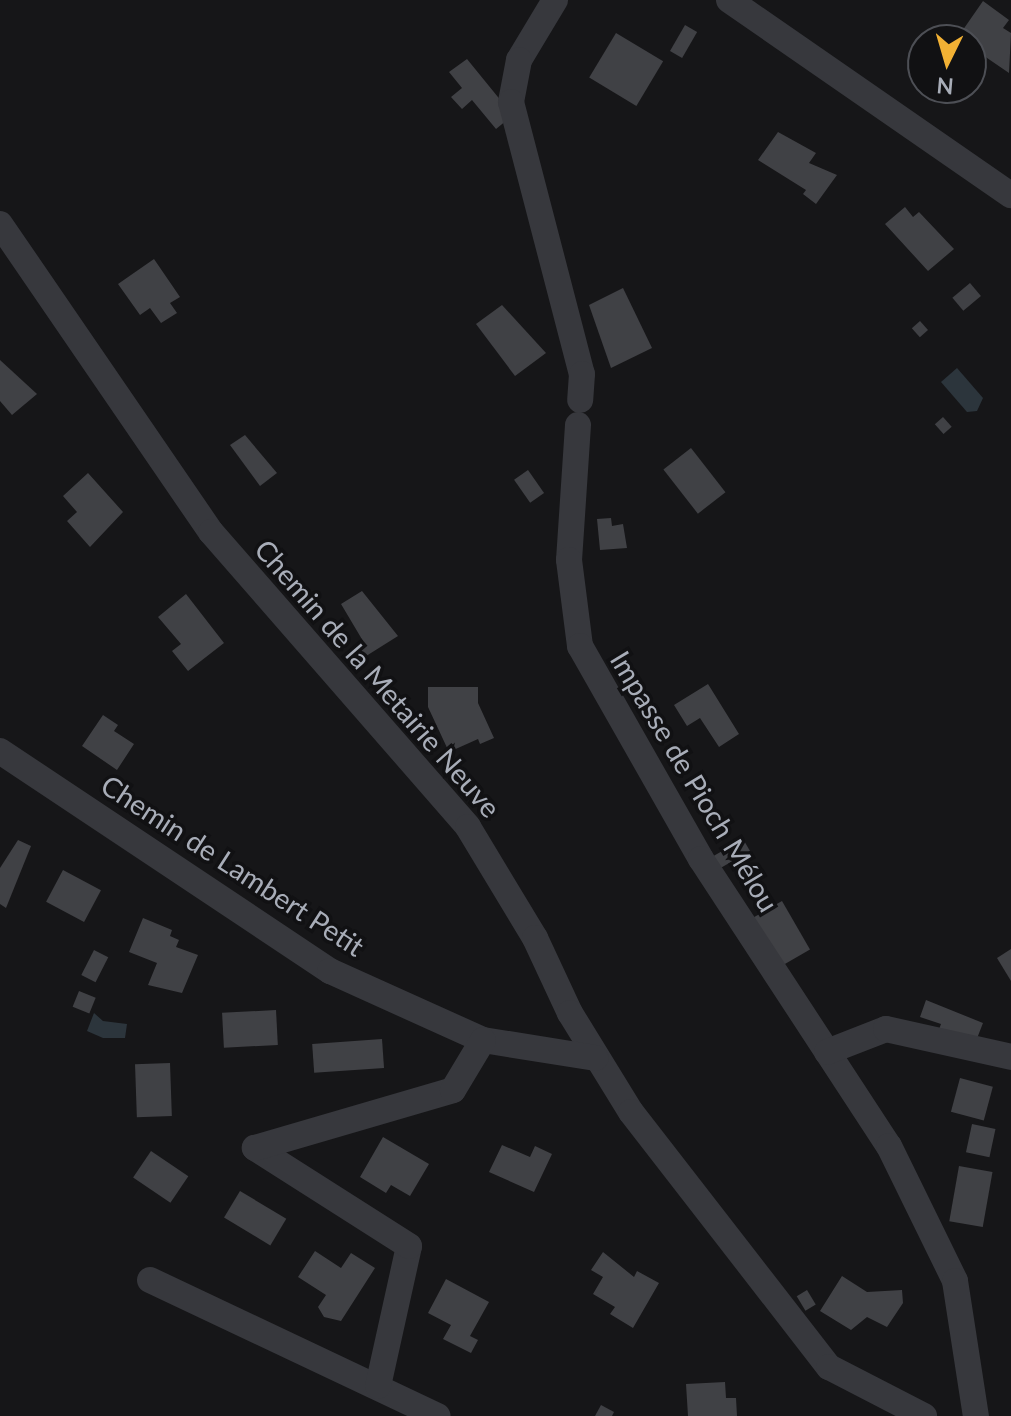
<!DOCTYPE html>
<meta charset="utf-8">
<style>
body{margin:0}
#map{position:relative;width:1011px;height:1416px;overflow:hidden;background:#161618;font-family:Lato,sans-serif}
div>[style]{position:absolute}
.water>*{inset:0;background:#2c353c}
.building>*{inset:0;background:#404145;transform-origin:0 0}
.minor>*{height:26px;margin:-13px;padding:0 13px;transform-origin:13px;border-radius:13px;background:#37383d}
span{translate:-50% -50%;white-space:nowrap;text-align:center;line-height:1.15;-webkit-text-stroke:7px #111113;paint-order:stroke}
.street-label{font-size:28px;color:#a8adb8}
.north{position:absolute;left:907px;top:24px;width:80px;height:80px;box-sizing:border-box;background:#111113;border:2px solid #4d4f55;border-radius:50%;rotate:185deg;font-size:22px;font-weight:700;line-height:32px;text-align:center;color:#a8adb8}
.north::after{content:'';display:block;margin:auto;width:28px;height:36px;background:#f2b134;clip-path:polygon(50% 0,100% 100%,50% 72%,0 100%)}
</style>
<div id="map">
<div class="water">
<i style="clip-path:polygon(957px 368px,983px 398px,977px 411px,967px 412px,941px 382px)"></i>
<i style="clip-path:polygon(94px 1013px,103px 1021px,127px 1024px,125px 1038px,103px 1038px,87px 1031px)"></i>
</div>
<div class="building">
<i style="clip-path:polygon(983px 1px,1009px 20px,1003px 28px,1011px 33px,1009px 73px,971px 47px,971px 40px,958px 37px)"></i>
<i style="left:685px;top:25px;width:14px;height:30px;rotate:30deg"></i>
<i style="left:616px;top:33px;width:55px;height:52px;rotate:31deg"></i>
<i style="clip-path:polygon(467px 59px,502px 102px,507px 120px,496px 129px,472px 100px,462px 109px,451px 97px,462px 88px,449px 72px)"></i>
<i style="clip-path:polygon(778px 132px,816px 153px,809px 163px,837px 175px,816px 204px,803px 194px,806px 190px,758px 160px)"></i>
<i style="clip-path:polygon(905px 207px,913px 217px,919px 212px,954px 249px,928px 271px,885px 224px)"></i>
<i style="clip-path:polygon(154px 259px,180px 297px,170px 303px,177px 313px,161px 323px,150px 308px,140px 315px,118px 284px)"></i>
<i style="left:970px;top:283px;width:17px;height:23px;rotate:50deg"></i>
<i style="clip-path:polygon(623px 288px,652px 348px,611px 368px,589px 305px)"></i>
<i style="clip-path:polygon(502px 305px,546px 353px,515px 376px,476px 324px)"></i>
<i style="left:920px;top:321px;width:12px;height:11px;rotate:48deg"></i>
<i style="clip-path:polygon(0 360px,37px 394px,12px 415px,0 401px)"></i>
<i style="left:943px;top:417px;width:13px;height:11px;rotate:48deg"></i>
<i style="clip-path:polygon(245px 435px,277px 473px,260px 486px,230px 445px)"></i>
<i style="left:691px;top:448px;width:56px;height:35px;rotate:52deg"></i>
<i style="left:528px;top:470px;width:28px;height:17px;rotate:55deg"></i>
<i style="clip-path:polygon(88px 473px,123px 512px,90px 547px,67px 521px,77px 512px,63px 496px)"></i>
<i style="clip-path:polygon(611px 518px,612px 526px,623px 524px,627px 548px,600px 550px,597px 519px)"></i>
<i style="clip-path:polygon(362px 591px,398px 636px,363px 658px,355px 647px,363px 641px,341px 604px)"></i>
<i style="clip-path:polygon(186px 594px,224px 643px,188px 671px,172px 651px,181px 644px,158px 617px)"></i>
<i style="clip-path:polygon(708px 684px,739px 734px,719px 747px,700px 718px,687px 726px,674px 705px)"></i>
<i style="clip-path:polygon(428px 687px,478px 687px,478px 703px,494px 738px,480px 744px,478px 739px,449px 752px,428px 707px)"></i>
<i style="clip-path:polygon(103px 715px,118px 725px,114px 731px,134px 744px,117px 770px,82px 746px)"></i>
<i style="left:743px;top:839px;width:14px;height:34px;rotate:60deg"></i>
<i style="clip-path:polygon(18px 840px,31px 846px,6px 908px,0 904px,0 868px)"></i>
<i style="left:63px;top:870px;width:43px;height:36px;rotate:28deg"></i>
<i style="left:782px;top:901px;width:56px;height:35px;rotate:60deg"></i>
<i style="clip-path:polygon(143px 918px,172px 930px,170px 936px,179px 940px,176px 947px,198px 955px,182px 993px,148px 985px,157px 963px,129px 952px)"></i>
<i style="clip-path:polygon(1011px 949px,1011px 981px,997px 958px)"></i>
<i style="left:94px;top:950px;width:16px;height:28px;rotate:27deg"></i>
<i style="left:79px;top:991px;width:18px;height:17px;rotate:22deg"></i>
<i style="clip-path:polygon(926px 1000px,983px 1023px,976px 1041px,938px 1032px,941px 1024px,920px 1017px)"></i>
<i style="left:276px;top:1010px;width:35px;height:54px;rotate:87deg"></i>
<i style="left:382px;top:1039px;width:29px;height:70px;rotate:86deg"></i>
<i style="left:170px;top:1063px;width:53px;height:35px;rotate:88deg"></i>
<i style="left:960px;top:1078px;width:34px;height:35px;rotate:15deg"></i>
<i style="left:972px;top:1124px;width:24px;height:29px;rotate:12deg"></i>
<i style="clip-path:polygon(383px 1137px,429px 1164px,410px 1196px,391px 1185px,386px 1193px,360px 1177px)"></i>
<i style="clip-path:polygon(502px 1145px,530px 1157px,535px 1146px,552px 1154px,534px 1192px,489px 1172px)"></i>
<i style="left:151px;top:1151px;width:45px;height:32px;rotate:34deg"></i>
<i style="left:959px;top:1166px;width:34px;height:56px;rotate:10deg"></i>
<i style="left:240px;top:1191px;width:54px;height:31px;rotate:31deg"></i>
<i style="clip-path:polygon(315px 1251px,341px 1268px,351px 1253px,375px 1268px,341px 1321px,324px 1317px,318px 1307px,326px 1295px,298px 1277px)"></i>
<i style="clip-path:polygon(603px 1252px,634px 1277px,637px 1271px,659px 1283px,633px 1328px,610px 1314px,615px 1307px,593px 1294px,603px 1277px,591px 1270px)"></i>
<i style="clip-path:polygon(842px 1276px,867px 1292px,902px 1290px,903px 1303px,887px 1327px,867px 1317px,851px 1330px,820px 1311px)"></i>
<i style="clip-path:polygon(446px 1279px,489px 1302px,470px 1336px,478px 1340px,471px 1353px,443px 1339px,451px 1325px,428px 1313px)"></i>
<i style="left:807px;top:1290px;width:17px;height:12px;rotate:59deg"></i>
<i style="clip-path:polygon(725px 1382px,726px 1398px,736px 1398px,737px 1416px,688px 1416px,686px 1384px)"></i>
<i style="clip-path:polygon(601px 1405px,614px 1412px,612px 1416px,595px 1416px)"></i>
</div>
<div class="minor">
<i style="left:555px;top:0;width:70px;rotate:121deg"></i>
<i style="left:519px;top:60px;width:43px;rotate:100.8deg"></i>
<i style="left:511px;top:102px;width:281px;rotate:75.4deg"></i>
<i style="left:582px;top:374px;width:26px;rotate:94deg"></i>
<i style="left:729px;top:0;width:343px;rotate:34.7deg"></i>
<i style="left:0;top:224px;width:373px;rotate:55.6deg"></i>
<i style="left:211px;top:532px;width:391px;rotate:48.9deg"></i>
<i style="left:468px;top:827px;width:130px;rotate:58.9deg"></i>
<i style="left:535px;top:938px;width:83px;rotate:65deg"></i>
<i style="left:570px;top:1013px;width:116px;rotate:58.4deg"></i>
<i style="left:631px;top:1112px;width:323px;rotate:52.2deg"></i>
<i style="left:829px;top:1367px;width:107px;rotate:27.3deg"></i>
<i style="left:578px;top:425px;width:135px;rotate:93.8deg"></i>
<i style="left:569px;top:560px;width:87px;rotate:82.7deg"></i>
<i style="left:580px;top:646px;width:245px;rotate:60.4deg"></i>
<i style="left:701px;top:859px;width:343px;rotate:56.8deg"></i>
<i style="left:889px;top:1146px;width:150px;rotate:63.9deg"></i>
<i style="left:955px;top:1281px;width:137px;rotate:81.2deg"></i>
<i style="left:0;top:751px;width:397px;rotate:33.7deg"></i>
<i style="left:330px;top:971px;width:168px;rotate:24.3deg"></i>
<i style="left:483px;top:1040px;width:114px;rotate:9.1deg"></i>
<i style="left:827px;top:1052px;width:63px;rotate:-21.3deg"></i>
<i style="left:886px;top:1029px;width:128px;rotate:12.6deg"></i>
<i style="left:150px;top:1280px;width:318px;rotate:25.3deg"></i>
<i style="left:378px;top:1386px;width:143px;rotate:-77.5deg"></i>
<i style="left:409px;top:1246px;width:183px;rotate:-147.5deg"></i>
<i style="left:255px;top:1148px;width:206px;rotate:-16.3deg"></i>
<i style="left:453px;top:1090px;width:58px;rotate:-59deg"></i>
</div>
<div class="street-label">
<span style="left:378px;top:678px;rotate:49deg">Chemin de la Metairie Neuve</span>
<span style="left:695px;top:781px;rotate:59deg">Impasse de Pioch Mélou</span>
<span style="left:233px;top:865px;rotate:33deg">Chemin de Lambert Petit</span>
</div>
<div class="north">N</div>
</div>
